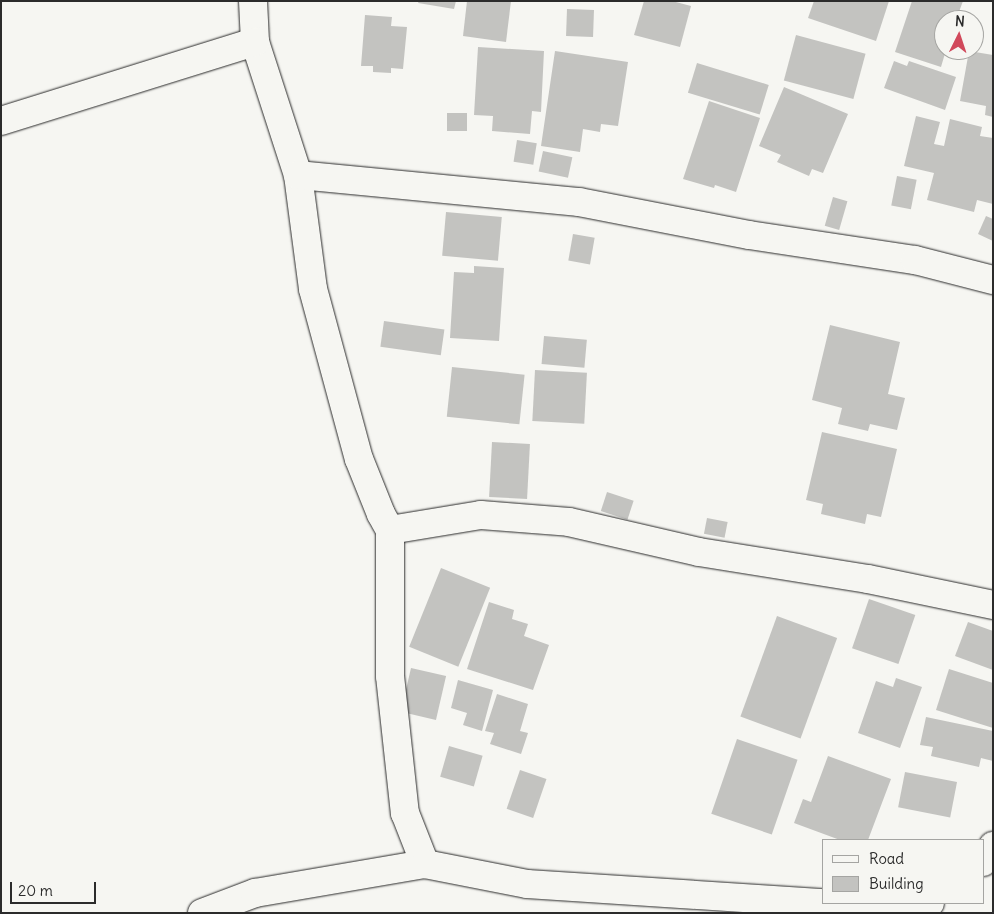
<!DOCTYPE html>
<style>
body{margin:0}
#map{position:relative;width:994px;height:914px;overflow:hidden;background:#f6f6f2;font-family:Delius,sans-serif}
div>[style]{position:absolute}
.building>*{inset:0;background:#c3c3c0;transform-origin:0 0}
.roads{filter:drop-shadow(0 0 1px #2b2b2b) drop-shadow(0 0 1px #2b2b2b)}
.minor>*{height:28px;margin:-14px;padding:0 14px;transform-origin:14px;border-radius:14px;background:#f6f6f2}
span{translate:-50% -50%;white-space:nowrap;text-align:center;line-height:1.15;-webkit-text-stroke:4px #f6f6f2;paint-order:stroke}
.frame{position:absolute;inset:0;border:2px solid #2b2b2b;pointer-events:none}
.legend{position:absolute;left:822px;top:839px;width:162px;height:65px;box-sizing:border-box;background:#f6f6f2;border:1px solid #a5a5a2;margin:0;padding:6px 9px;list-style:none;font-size:15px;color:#2b2b2b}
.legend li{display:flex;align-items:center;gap:10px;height:25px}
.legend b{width:25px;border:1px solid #a5a5a2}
.north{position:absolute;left:934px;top:10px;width:50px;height:50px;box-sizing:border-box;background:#f6f6f2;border:1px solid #a5a5a2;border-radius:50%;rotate:4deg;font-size:14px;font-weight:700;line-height:20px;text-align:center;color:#2b2b2b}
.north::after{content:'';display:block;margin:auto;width:18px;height:22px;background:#d1495b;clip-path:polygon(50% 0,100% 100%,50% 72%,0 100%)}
.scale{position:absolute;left:10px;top:882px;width:86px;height:22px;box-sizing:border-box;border:2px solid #2b2b2b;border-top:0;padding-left:6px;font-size:15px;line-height:18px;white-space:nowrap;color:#2b2b2b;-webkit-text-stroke:4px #f6f6f2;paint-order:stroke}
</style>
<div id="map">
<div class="building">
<i style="clip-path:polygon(419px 1px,456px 1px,454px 9px,418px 3px)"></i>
<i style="clip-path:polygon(467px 1px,511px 1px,506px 42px,463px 36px)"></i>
<i style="clip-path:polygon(644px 1px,672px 1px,691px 6px,680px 47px,634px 35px)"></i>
<i style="clip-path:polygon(814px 1px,889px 1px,876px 41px,808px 18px)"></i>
<i style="clip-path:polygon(912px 1px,963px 1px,956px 20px,944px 20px,944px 50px,946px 50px,941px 67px,895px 52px)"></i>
<i style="left:567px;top:9px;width:27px;height:27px;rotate:2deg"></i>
<i style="clip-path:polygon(365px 15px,392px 17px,391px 26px,407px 27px,403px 69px,391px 68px,391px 73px,373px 72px,373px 66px,361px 66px)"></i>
<i style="left:796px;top:35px;width:72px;height:47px;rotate:15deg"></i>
<i style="clip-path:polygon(478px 47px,544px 51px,541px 112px,532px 111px,530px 134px,492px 131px,493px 116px,474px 115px)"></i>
<i style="clip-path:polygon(555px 51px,628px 62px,618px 126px,601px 124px,600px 132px,583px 129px,580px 152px,541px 146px)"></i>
<i style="clip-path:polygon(969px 51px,993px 55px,993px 117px,985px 115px,986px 106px,960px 101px)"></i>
<i style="clip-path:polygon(894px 61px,907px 66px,909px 61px,956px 77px,945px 110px,884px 88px)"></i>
<i style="left:697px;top:63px;width:75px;height:31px;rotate:17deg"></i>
<i style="clip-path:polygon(784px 87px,848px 114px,823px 173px,812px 169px,809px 176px,777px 162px,781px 155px,759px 146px)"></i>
<i style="clip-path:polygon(709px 101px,760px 118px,736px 192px,715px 185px,714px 188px,683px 179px)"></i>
<i style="left:447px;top:113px;width:20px;height:18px"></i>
<i style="clip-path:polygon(916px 116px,940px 122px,934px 144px,944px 146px,950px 119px,982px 127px,980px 136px,993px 138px,993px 204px,977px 200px,974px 212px,927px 200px,934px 173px,904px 166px)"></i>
<i style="left:517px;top:140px;width:20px;height:22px;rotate:9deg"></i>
<i style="left:543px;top:151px;width:30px;height:21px;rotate:12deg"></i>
<i style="left:897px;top:176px;width:20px;height:30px;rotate:11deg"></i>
<i style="left:833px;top:197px;width:15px;height:30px;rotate:16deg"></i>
<i style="left:446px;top:212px;width:56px;height:44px;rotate:5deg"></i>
<i style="clip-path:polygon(986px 216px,993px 219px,993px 241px,978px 234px)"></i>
<i style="left:573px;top:234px;width:22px;height:27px;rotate:10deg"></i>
<i style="clip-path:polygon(474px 266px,504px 268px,499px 341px,450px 338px,454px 272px,474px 273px)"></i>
<i style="left:384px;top:321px;width:61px;height:26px;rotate:8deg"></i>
<i style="clip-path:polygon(830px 325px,900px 342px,888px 394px,905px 398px,897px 430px,870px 424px,868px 431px,838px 424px,842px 408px,812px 400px)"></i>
<i style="left:544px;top:336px;width:43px;height:28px;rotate:5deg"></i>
<i style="left:452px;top:367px;width:73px;height:50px;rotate:6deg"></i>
<i style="left:535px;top:370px;width:52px;height:51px;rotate:3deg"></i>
<i style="clip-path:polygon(822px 432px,897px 449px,881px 517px,867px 514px,865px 524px,821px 514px,823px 504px,806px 500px)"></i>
<i style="left:492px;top:442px;width:38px;height:55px;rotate:3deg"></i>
<i style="left:607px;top:492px;width:28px;height:20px;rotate:18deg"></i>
<i style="left:707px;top:518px;width:21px;height:16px;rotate:11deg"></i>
<i style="left:441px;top:568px;width:53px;height:85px;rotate:22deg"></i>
<i style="left:869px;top:599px;width:49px;height:52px;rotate:19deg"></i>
<i style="clip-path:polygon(489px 602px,514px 610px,512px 619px,528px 624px,524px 636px,549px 645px,533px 690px,467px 669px)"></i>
<i style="left:777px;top:616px;width:64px;height:107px;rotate:20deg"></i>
<i style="clip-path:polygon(968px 622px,993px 631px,993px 670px,955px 656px)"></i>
<i style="left:411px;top:668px;width:36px;height:45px;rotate:13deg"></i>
<i style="clip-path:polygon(949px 669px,993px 683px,993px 728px,936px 710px)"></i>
<i style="clip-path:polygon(896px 678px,922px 687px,900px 748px,858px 733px,876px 681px,893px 687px)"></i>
<i style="clip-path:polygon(458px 680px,493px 690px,482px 731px,463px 725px,467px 713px,451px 708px)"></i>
<i style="clip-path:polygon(497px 694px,528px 704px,520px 731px,528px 733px,521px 754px,490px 744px,494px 733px,485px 731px)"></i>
<i style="clip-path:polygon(926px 717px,993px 731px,993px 761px,981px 758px,979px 767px,931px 756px,933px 747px,920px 745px)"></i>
<i style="left:737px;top:739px;width:64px;height:79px;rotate:19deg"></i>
<i style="left:449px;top:746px;width:35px;height:32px;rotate:16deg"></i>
<i style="clip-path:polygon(828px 756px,891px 779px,868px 840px,840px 840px,794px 823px,803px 799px,811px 802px)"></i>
<i style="left:520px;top:770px;width:28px;height:41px;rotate:19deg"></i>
<i style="left:905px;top:772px;width:53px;height:36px;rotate:11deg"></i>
</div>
<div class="roads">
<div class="minor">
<i style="left:253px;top:1px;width:41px;rotate:87.2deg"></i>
<i style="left:255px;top:42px;width:140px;rotate:72.1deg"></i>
<i style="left:298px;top:175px;width:115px;rotate:82.5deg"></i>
<i style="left:313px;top:289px;width:176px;rotate:74.9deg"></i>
<i style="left:359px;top:459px;width:59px;rotate:68.2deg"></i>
<i style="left:381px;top:514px;width:18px;rotate:61deg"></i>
<i style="left:390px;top:530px;width:146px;rotate:90deg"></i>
<i style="left:390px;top:676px;width:138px;rotate:83.8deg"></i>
<i style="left:405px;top:813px;width:55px;rotate:68.6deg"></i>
<i style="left:1px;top:121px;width:266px;rotate:-17.3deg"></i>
<i style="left:298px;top:175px;width:282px;rotate:5.5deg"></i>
<i style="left:579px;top:202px;width:173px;rotate:11deg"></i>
<i style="left:749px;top:235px;width:168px;rotate:8.6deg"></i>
<i style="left:915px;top:260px;width:81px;rotate:14.4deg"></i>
<i style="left:390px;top:530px;width:92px;rotate:-9.4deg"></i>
<i style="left:481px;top:515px;width:88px;rotate:4.5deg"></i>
<i style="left:569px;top:522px;width:133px;rotate:13deg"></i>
<i style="left:699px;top:552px;width:171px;rotate:9.1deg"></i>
<i style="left:868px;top:579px;width:128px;rotate:11.7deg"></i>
<i style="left:983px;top:862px;width:19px;rotate:-58deg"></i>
<i style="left:825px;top:903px;width:45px;rotate:3.8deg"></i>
<i style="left:870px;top:906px;width:60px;rotate:-2.9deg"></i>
<i style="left:202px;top:913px;width:57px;rotate:-20.7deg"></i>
<i style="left:255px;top:893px;width:172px;rotate:-9.7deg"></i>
<i style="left:425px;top:864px;width:104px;rotate:11.1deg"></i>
<i style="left:527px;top:884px;width:297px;rotate:3.7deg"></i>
</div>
</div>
<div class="frame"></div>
<ul class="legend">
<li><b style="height:6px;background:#f6f6f2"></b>Road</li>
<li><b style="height:14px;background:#c3c3c0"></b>Building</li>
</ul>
<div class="north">N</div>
<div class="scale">20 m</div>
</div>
